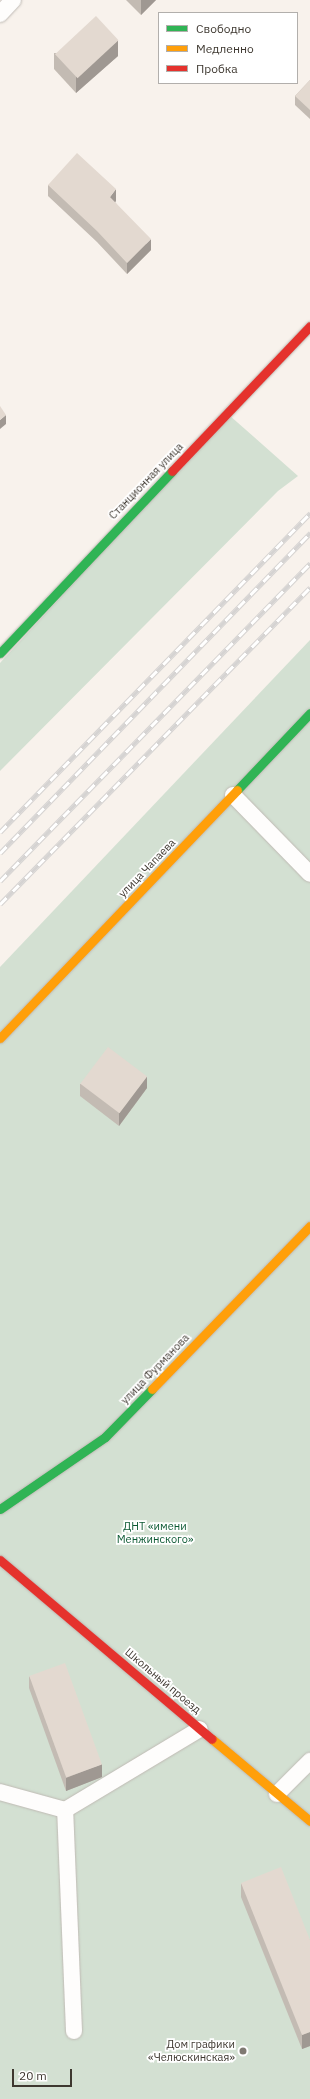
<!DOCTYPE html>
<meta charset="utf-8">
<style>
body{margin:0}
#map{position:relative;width:310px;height:2099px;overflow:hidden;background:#f8f2ec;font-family:"IBM Plex Sans",sans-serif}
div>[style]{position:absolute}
.green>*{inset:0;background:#d3e0d2}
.roads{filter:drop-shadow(0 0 1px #bfbab4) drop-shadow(0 0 1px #bfbab4)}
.street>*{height:16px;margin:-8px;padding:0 8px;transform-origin:8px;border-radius:8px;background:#fefdfc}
.fast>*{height:9px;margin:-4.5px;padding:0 4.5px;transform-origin:4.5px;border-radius:4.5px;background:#30b455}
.slow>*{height:9px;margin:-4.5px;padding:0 4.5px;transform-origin:4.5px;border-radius:4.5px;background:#ff9f0a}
.jam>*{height:9px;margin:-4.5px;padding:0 4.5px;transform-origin:4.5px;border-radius:4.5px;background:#e5322d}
.rail>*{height:4.5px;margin-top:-2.25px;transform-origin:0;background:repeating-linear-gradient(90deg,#fff 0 9px,#d5d3d2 0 18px);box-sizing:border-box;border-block:1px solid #d5d3d2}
.wall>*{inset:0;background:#c3bbb3}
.shaded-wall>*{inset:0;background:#9f9892}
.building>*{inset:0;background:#e3d9d0;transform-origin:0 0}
.dots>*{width:11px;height:11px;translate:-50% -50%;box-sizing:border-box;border:2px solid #fff;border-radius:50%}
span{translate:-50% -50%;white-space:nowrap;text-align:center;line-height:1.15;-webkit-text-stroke:3.5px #fff;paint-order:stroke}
.street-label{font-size:11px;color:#3e3830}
.park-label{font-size:11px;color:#0c5933}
.poi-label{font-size:11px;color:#3e3830}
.right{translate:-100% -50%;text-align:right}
.legend{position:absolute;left:158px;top:12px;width:140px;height:72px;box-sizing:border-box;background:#fff;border:1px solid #b2afac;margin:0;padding:5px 7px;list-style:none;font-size:12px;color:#3e3830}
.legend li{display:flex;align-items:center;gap:8px;height:20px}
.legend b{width:20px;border:1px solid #b2afac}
.scale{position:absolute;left:12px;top:2069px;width:60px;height:18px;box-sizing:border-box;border:2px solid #3e3830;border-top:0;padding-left:5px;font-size:12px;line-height:14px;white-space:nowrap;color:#3e3830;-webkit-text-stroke:3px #fff;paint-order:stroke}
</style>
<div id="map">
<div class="green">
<i style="clip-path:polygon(229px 415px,298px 476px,278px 491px,0 771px,0 663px)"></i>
<i style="clip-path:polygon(310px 640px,310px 2099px,0 2099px,0 967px)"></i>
</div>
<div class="roads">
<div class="street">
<i style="left:0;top:14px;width:19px;rotate:-47deg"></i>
<i style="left:233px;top:795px;width:110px;rotate:45.7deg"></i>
<i style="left:0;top:1792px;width:67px;rotate:15.5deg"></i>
<i style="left:277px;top:1794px;width:47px;rotate:-45deg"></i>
<i style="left:74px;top:2031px;width:221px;rotate:-92.3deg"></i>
<i style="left:65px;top:1810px;width:157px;rotate:-31deg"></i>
</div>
<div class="fast">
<i style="left:0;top:653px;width:250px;rotate:-46.6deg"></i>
<i style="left:237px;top:790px;width:106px;rotate:-46.5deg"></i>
<i style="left:0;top:1509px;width:127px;rotate:-34.4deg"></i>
<i style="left:105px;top:1437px;width:67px;rotate:-45.6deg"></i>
</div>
<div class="slow">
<i style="left:0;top:1038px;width:343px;rotate:-46.3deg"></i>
<i style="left:152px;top:1389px;width:227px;rotate:-45.9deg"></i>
<i style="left:212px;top:1739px;width:128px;rotate:39.9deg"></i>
</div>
<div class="jam">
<i style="left:172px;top:471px;width:200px;rotate:-46.4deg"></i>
<i style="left:0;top:1560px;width:277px;rotate:40.2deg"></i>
</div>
</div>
<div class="rail">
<i style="left:0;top:832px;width:445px;rotate:-45.8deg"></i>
<i style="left:0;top:853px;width:446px;rotate:-45.9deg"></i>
<i style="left:0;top:881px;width:444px;rotate:-45.7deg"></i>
<i style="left:0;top:904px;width:443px;rotate:-45.6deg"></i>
</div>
<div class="wall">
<i style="clip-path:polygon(126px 0,156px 0,141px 15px)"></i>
<i style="clip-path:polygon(54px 53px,118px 56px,76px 93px,54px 69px)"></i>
<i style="clip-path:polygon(310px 80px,310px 119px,295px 105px,295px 96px)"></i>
<i style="clip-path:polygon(48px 185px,116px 201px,115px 202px,151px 250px,127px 274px,97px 242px,48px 196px)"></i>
<i style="clip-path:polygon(80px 1084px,147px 1088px,119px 1126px,80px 1096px)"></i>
<i style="clip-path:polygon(29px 1676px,102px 1777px,66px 1791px,29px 1688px)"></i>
<i style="clip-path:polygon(241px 1883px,310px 1940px,310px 2046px,302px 2049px,241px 1897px)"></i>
</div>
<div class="shaded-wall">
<i style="clip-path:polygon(141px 0,156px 0,141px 15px)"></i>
<i style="clip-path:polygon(118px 40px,118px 56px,76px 93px,76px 77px)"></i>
<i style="clip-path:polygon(116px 189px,116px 201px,110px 208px,110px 197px)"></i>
<i style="clip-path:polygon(151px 239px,151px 250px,127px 274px,127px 263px)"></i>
<i style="clip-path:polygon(6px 415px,6px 424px,0 429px,0 420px)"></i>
<i style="clip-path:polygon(147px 1076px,147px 1088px,119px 1126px,119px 1113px)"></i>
<i style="clip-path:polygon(102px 1764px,102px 1777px,66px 1791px,66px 1778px)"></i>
<i style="clip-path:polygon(310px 2032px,310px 2046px,302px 2049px,302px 2035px)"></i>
</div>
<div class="building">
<i style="left:96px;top:16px;width:33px;height:56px;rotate:47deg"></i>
<i style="clip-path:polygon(310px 80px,310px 110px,295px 96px)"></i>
<i style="clip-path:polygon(77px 153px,116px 189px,110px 197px,151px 239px,127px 263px,97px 231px,48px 185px)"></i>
<i style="clip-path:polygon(0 406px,6px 415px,0 420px)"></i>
<i style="left:108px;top:1047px;width:49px;height:46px;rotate:37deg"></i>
<i style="left:65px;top:1663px;width:108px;height:38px;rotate:70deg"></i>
<i style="clip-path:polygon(281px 1867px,310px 1940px,310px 2032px,302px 2035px,241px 1883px)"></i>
</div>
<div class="dots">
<i style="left:243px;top:2051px;background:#7f7972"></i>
</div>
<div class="street-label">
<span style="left:146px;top:481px;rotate:-46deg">Станционная улица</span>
<span style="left:147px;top:868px;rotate:-46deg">улица Чапаева</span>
<span style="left:155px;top:1369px;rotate:-46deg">улица Фурманова</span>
<span style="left:163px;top:1681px;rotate:40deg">Школьный проезд</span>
</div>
<div class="park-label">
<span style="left:155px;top:1533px">ДНТ «имени<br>Менжинского»</span>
</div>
<div class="poi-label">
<span class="right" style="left:235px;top:2051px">Дом графики<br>«Челюскинская»</span>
</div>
<ul class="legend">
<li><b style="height:5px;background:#30b455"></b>Свободно</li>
<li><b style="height:5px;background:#ff9f0a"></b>Медленно</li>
<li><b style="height:5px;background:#e5322d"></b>Пробка</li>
</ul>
<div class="scale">20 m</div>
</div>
